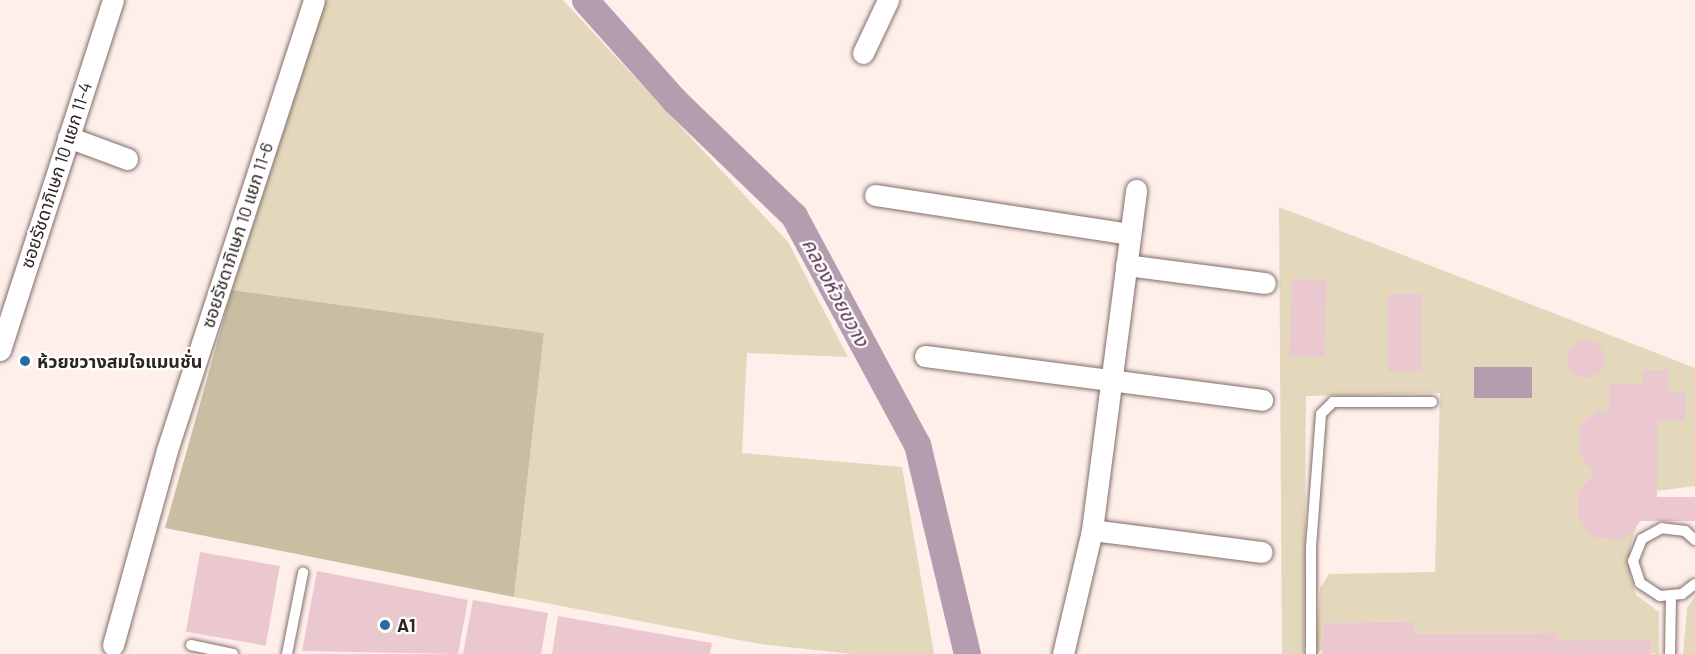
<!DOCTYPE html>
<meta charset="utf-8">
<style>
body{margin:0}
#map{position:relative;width:1695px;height:654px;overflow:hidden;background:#feefeb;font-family:Barlow,"Noto Sans Thai",sans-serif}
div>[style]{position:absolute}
.green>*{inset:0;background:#e3d8bc}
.forest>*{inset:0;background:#c9bea2}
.water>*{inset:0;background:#b59caf;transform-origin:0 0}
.canal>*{height:27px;margin:-13.5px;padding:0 13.5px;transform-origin:13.5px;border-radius:13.5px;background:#b59caf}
.building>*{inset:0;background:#ebc8d0;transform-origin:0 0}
.round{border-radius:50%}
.roads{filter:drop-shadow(0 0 2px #836d68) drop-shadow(0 0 2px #836d68)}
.service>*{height:10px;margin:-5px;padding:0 5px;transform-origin:5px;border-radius:5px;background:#fff}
.minor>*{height:21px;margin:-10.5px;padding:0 10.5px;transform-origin:10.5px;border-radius:10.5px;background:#fff}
.dots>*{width:16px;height:16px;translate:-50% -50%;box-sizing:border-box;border:3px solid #fff;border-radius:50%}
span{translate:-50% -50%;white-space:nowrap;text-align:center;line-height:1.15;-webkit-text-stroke:4.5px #fff;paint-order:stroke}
.street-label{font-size:18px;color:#2e2523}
.poi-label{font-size:18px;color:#2e2523;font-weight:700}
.left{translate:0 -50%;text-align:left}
.water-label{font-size:20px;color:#593352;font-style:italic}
</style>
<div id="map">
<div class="green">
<i style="clip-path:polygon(326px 0,563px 0,788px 242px,848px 357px,747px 353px,742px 453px,902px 467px,934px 654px,852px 654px,760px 644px,514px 597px,544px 333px,232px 290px)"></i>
<i style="clip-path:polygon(1279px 207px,1695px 368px,1695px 486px,1648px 492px,1630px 546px,1630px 575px,1636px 595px,1659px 612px,1659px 654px,1558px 641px,1557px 633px,1414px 634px,1414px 621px,1324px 623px,1324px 648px,1316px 654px,1320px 588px,1329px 574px,1435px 572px,1440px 393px,1306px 396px,1304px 654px,1282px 654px)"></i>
<i style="clip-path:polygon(1695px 597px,1695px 654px,1683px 654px,1687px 608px)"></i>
</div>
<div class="forest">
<i style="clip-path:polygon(232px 290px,544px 333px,514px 597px,165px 528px)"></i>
</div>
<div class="water">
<i style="left:1474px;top:367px;width:58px;height:31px"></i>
</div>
<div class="canal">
<i style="left:585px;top:0;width:134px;rotate:48.3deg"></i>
<i style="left:674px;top:100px;width:167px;rotate:44deg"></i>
<i style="left:794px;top:216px;width:259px;rotate:61.7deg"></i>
<i style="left:917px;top:444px;width:216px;rotate:76.6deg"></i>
</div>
<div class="building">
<i style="left:1292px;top:279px;width:35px;height:77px;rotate:2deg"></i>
<i style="left:1388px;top:294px;width:34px;height:77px"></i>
<i class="round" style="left:1567px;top:340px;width:38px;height:38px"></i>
<i style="clip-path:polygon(1643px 370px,1668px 370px,1668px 392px,1685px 392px,1685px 421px,1657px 421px,1657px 497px,1695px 497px,1695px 521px,1641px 521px,1625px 539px,1594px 538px,1578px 517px,1578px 493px,1594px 474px,1580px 453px,1580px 424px,1598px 411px,1609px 415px,1609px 384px,1643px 384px)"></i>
<i style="left:200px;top:552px;width:81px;height:81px;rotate:10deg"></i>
<i style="clip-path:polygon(317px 571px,468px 600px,458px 654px,302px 651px)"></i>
<i style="clip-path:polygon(473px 600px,548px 613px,541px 654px,463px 654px)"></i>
<i style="clip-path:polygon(558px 616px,712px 643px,710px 654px,552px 654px)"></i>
<i style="clip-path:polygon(1414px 621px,1414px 634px,1557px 633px,1558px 641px,1651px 640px,1651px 654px,1322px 654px,1324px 623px)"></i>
</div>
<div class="roads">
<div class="service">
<i style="left:1695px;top:540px;width:13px;rotate:-138deg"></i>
<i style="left:1685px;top:531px;width:23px;rotate:-173deg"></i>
<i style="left:1662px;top:528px;width:23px;rotate:151deg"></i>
<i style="left:1642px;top:539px;width:24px;rotate:112deg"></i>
<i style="left:1633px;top:561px;width:23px;rotate:72deg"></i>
<i style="left:1640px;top:583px;width:24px;rotate:33deg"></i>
<i style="left:1660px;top:596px;width:22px;rotate:-5deg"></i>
<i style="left:1682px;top:594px;width:16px;rotate:-38deg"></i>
<i style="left:191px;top:645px;width:43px;rotate:12.1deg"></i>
<i style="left:287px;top:654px;width:83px;rotate:-78.8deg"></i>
<i style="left:1311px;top:654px;width:107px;rotate:-90deg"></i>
<i style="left:1311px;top:547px;width:133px;rotate:-85.7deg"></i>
<i style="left:1321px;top:414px;width:17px;rotate:-45deg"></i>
<i style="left:1333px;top:402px;width:99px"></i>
<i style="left:1670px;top:654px;width:58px;rotate:-89deg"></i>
</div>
<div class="minor">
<i style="left:863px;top:53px;width:59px;rotate:-64.7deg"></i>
<i style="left:68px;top:137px;width:63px;rotate:20.4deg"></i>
<i style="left:875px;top:195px;width:258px;rotate:8.7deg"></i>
<i style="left:1126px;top:265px;width:140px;rotate:7.4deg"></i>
<i style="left:0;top:350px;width:368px;rotate:-72.1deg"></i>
<i style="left:925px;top:356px;width:340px;rotate:7.4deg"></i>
<i style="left:1092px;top:530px;width:171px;rotate:7.4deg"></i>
<i style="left:113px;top:645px;width:202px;rotate:-74.5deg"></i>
<i style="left:167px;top:450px;width:473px;rotate:-71.9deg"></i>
<i style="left:1063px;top:654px;width:127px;rotate:-76.8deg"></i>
<i style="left:1092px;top:530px;width:343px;rotate:-82.6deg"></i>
</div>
</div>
<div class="dots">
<i style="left:25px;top:361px;background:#296aa0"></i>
<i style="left:385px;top:625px;background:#296aa0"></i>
</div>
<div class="street-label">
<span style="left:56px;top:175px;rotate:-72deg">ซอยรัชดาภิเษก 10 แยก 11-4</span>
<span style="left:237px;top:235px;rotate:-72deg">ซอยรัชดาภิเษก 10 แยก 11-6</span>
</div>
<div class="poi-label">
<span class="left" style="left:37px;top:361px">ห้วยขวางสมใจแมนชั่น</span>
<span class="left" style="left:397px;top:625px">A1</span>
</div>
<div class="water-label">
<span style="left:836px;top:292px;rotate:62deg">คลองห้วยขวาง</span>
</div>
</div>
